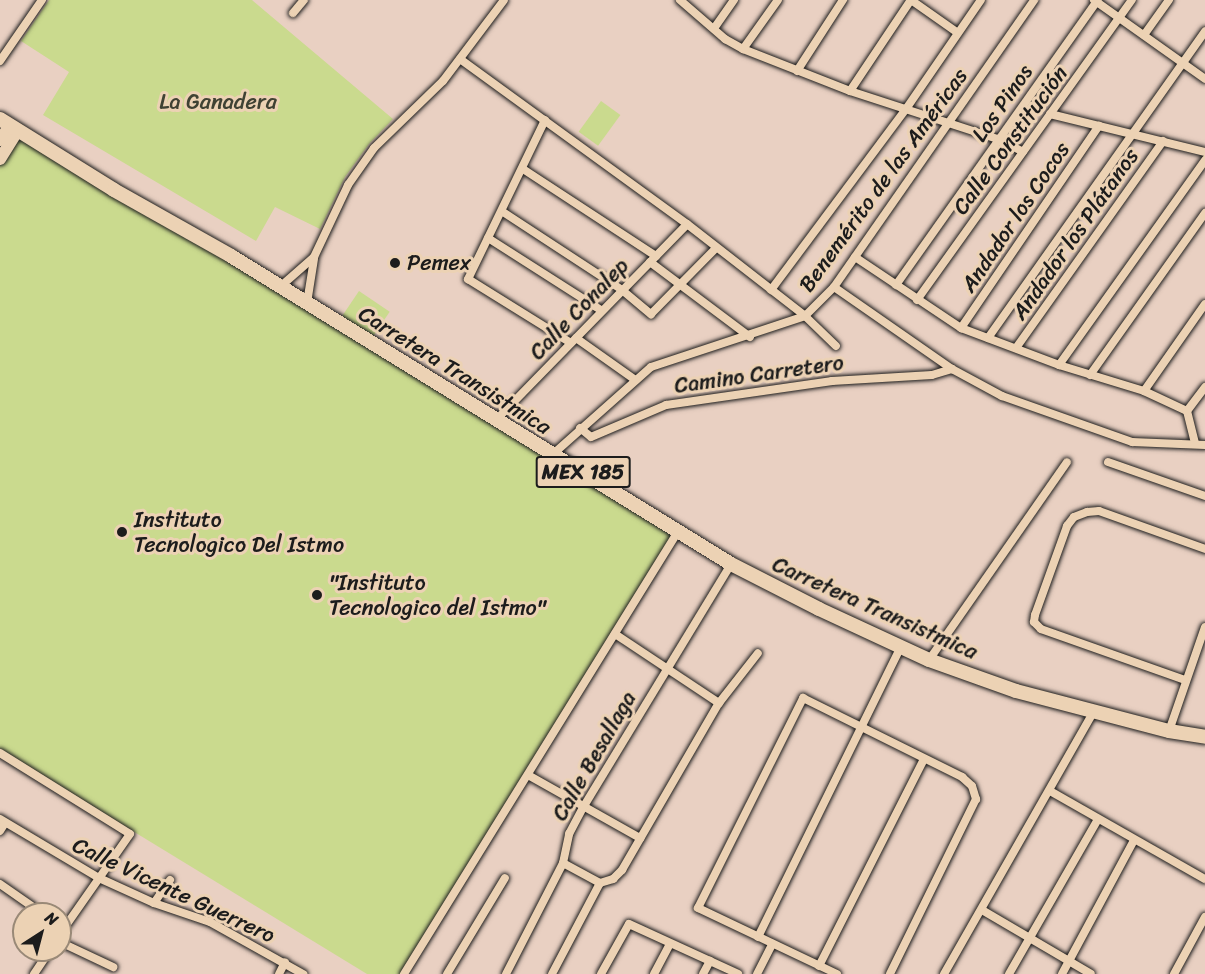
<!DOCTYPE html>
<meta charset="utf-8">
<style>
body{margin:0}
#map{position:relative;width:1205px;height:974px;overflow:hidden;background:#e9d0c2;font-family:Sriracha,sans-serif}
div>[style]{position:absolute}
.green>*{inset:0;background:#cada8e;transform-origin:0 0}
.roads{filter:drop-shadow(0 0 2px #1c1c1c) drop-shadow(0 0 2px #1c1c1c)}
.street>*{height:8px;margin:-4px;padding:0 4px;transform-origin:4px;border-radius:4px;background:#ecd2b4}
.secondary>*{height:12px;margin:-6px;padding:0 6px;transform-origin:6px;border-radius:6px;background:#ecd2b4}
.primary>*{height:14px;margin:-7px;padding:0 7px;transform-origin:7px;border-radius:7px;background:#ecd2b4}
.dots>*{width:16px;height:16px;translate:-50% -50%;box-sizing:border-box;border:3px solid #ecd2b4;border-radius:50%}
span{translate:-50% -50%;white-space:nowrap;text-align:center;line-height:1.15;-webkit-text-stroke:6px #ecd2b4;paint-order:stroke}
.shield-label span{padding:2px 4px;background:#ecd2b4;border:2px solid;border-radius:4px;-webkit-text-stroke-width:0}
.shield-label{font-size:21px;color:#1c1c1c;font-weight:700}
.park-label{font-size:22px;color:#3f4233}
.street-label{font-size:22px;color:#1c1c1c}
.poi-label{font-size:22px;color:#1c1c1c}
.left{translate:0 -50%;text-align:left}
.north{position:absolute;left:12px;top:902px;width:60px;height:60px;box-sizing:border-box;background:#ecd2b4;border:2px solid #998977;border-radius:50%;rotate:36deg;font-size:16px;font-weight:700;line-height:24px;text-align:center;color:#1c1c1c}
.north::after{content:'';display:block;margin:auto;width:21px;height:27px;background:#1c1c1c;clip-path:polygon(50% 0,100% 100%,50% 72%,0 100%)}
</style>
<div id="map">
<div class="green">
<i style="clip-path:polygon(49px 0,252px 0,393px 119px,369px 144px,345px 177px,320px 229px,275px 207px,256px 241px,43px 115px,69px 72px,21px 41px)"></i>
<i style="left:601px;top:101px;width:24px;height:38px;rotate:36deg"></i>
<i style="clip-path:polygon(18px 130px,679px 530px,400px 974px,367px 974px,0 750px,0 160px)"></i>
<i style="left:359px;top:291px;width:37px;height:31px;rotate:34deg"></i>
</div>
<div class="roads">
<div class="street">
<i style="left:680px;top:0;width:60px;rotate:40.9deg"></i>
<i style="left:725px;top:39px;width:21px;rotate:29deg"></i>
<i style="left:743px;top:49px;width:115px;rotate:21.4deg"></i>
<i style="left:850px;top:91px;width:156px;rotate:18deg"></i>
<i style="left:998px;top:139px;width:28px;rotate:27deg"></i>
<i style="left:1094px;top:0;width:136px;rotate:35.4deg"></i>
<i style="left:293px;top:13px;width:17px;rotate:-50deg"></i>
<i style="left:715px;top:27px;width:33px;rotate:-55deg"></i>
<i style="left:1144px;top:35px;width:43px;rotate:-54.5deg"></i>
<i style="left:743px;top:49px;width:60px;rotate:-54.5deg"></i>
<i style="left:460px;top:59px;width:281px;rotate:36deg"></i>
<i style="left:687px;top:224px;width:150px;rotate:37.9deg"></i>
<i style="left:805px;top:316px;width:43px;rotate:44.1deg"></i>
<i style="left:0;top:61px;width:74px;rotate:-55.5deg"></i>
<i style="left:797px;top:71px;width:85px;rotate:-57.1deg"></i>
<i style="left:850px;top:91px;width:110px;rotate:-56.2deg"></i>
<i style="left:911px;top:0;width:57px;rotate:35.1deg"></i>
<i style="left:1050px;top:114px;width:160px;rotate:13.8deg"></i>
<i style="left:545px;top:120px;width:177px;rotate:115.8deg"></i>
<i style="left:468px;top:279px;width:121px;rotate:31.9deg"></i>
<i style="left:523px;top:169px;width:159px;rotate:33.2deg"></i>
<i style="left:503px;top:212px;width:142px;rotate:33.2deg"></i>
<i style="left:622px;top:290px;width:38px;rotate:40deg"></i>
<i style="left:651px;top:314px;width:93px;rotate:-45.4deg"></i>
<i style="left:488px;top:238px;width:135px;rotate:32.6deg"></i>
<i style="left:855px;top:257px;width:128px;rotate:33.8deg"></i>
<i style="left:961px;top:328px;width:105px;rotate:20.7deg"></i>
<i style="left:1059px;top:365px;width:89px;rotate:17deg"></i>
<i style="left:1144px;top:391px;width:47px;rotate:24.9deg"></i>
<i style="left:1187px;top:411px;width:34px;rotate:76deg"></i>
<i style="left:650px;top:262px;width:125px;rotate:36.9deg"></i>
<i style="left:896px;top:285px;width:349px;rotate:-54.7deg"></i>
<i style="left:281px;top:286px;width:44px;rotate:-41.3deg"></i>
<i style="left:314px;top:257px;width:80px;rotate:-64.7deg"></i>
<i style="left:348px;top:185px;width:45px;rotate:-54.9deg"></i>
<i style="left:374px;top:148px;width:96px;rotate:-44.2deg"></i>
<i style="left:443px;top:81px;width:101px;rotate:-53deg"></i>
<i style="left:834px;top:287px;width:144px;rotate:34.8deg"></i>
<i style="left:952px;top:369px;width:57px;rotate:28.4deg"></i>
<i style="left:1002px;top:396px;width:138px;rotate:19.5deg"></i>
<i style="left:1132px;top:442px;width:73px;rotate:2.4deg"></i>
<i style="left:771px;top:290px;width:226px;rotate:-53.3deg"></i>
<i style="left:906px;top:109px;width:132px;rotate:-55.5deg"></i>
<i style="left:917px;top:300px;width:369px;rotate:-54.4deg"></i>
<i style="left:307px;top:303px;width:45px;rotate:-81deg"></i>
<i style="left:961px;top:328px;width:245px;rotate:-55.7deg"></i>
<i style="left:576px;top:338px;width:71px;rotate:35.3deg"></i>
<i style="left:988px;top:338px;width:376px;rotate:-54.7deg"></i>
<i style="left:1016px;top:348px;width:254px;rotate:-54.6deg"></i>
<i style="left:1059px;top:365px;width:252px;rotate:-54.5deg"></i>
<i style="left:1090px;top:375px;width:199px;rotate:-54.6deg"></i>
<i style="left:1144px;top:391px;width:106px;rotate:-55deg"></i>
<i style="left:1187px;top:411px;width:30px;rotate:-53deg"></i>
<i style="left:497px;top:419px;width:272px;rotate:-45.7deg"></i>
<i style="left:580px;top:428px;width:14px;rotate:39deg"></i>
<i style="left:591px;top:437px;width:82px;rotate:-23.1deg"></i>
<i style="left:666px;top:405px;width:168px;rotate:-8.2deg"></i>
<i style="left:832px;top:381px;width:100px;rotate:-3.4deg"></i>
<i style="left:932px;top:375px;width:21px;rotate:-17deg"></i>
<i style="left:552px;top:455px;width:132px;rotate:-41.6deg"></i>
<i style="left:651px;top:367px;width:162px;rotate:-18.3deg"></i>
<i style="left:805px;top:316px;width:41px;rotate:-45deg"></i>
<i style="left:834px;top:287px;width:350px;rotate:-55.1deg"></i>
<i style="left:1108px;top:462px;width:103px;rotate:19.3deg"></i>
<i style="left:615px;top:634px;width:125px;rotate:33.6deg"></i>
<i style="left:929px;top:660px;width:241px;rotate:-55.1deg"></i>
<i style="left:1185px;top:680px;width:153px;rotate:-160.5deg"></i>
<i style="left:1041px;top:629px;width:10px;rotate:-135deg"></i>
<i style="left:1034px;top:622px;width:7px;rotate:-82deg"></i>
<i style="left:1035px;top:615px;width:95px;rotate:-70.2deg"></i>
<i style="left:1067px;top:526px;width:11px;rotate:-52deg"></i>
<i style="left:1074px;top:517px;width:14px;rotate:-21deg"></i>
<i style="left:1087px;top:512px;width:12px;rotate:-5deg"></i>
<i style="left:1099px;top:511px;width:113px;rotate:19.7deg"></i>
<i style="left:1169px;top:731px;width:110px;rotate:-70.9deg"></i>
<i style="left:0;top:753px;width:153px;rotate:31.9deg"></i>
<i style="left:130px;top:834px;width:122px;rotate:125deg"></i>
<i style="left:528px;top:775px;width:129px;rotate:29.4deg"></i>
<i style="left:1050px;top:791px;width:178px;rotate:29.6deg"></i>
<i style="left:0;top:819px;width:115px;rotate:30.8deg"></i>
<i style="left:99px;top:878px;width:60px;rotate:24.4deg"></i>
<i style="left:154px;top:903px;width:59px;rotate:18.7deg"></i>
<i style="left:210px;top:922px;width:107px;rotate:29.2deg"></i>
<i style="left:0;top:831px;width:9px;rotate:-58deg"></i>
<i style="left:563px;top:863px;width:42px;rotate:28.4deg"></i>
<i style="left:600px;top:883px;width:14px;rotate:-17deg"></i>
<i style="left:613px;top:879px;width:13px;rotate:-45deg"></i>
<i style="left:622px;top:870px;width:193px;rotate:-59.9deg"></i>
<i style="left:719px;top:703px;width:63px;rotate:-52deg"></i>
<i style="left:0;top:884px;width:40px;rotate:34.9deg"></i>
<i style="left:154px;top:903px;width:28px;rotate:-55deg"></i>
<i style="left:982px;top:910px;width:126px;rotate:30.4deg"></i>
<i style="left:758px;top:937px;width:323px;rotate:-63.8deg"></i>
<i style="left:60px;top:942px;width:59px;rotate:25.3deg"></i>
<i style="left:819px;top:966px;width:232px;rotate:-63.1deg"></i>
<i style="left:34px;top:974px;width:29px;rotate:-56deg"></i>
<i style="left:279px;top:974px;width:13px;rotate:-63deg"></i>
<i style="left:404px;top:974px;width:522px;rotate:-58.23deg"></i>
<i style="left:447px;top:974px;width:112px;rotate:-58.9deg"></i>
<i style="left:506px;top:974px;width:125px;rotate:-62.8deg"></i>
<i style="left:563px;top:863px;width:30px;rotate:-78deg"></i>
<i style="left:569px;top:834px;width:32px;rotate:-62deg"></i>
<i style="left:584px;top:806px;width:283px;rotate:-58.7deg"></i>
<i style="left:552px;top:974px;width:103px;rotate:-62.2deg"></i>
<i style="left:601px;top:974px;width:57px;rotate:-60.8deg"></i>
<i style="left:629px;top:924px;width:120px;rotate:24.6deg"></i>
<i style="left:654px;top:974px;width:34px;rotate:-62deg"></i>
<i style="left:703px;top:974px;width:15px;rotate:-62deg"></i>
<i style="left:757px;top:974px;width:34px;rotate:-63deg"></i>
<i style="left:837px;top:974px;width:154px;rotate:-154.6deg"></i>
<i style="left:698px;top:908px;width:235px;rotate:-63.4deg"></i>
<i style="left:803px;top:698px;width:178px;rotate:26.4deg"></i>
<i style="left:962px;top:777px;width:13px;rotate:42deg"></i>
<i style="left:972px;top:786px;width:14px;rotate:73deg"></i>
<i style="left:976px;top:799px;width:195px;rotate:116.2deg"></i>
<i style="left:944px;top:974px;width:301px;rotate:-60.3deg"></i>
<i style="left:1009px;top:974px;width:177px;rotate:-60.1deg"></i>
<i style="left:1062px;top:974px;width:150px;rotate:-61.7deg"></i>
<i style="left:1174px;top:974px;width:65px;rotate:-61.5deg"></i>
</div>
<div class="secondary">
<i style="left:0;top:140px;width:18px;rotate:-56deg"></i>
<i style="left:0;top:159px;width:34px;rotate:-58deg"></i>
</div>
<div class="primary">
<i style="left:0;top:119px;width:134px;rotate:31.9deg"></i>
<i style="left:114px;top:190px;width:134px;rotate:29.4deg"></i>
<i style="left:231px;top:256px;width:587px;rotate:31.63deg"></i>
<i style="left:731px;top:564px;width:99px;rotate:27.1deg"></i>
<i style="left:819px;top:609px;width:121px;rotate:24.9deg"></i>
<i style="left:929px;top:660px;width:92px;rotate:19.6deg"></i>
<i style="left:1016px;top:691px;width:158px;rotate:14.7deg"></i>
<i style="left:1169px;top:731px;width:36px;rotate:9deg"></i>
</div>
</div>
<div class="dots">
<i style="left:395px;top:263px;background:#1c1c1c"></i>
<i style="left:122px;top:532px;background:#1c1c1c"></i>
<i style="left:317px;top:595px;background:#1c1c1c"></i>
</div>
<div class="shield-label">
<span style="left:583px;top:472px">MEX 185</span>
</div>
<div class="park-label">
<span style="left:218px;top:102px">La Ganadera</span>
</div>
<div class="street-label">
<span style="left:1002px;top:103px;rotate:-55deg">Los Pinos</span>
<span style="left:1010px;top:140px;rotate:-54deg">Calle Constitución</span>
<span style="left:883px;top:180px;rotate:-54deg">Benemérito de las Américas</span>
<span style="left:1015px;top:217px;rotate:-56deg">Andador los Cocos</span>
<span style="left:1075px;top:234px;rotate:-55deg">Andador los Plátanos</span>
<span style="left:579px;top:309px;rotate:-46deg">Calle Conalep</span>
<span style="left:455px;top:370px;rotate:32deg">Carretera Transistmica</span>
<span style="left:759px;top:374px;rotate:-8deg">Camino Carretero</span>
<span style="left:875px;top:608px;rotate:24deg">Carretera Transistmica</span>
<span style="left:594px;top:756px;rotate:-60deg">Calle Besallaga</span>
<span style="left:174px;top:890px;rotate:25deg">Calle Vicente Guerrero</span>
</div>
<div class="poi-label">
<span class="left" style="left:407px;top:263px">Pemex</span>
<span class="left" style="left:134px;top:532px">Instituto<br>Tecnologico Del Istmo</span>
<span class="left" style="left:329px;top:595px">"Instituto<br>Tecnologico del Istmo"</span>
</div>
<div class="north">N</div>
</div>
